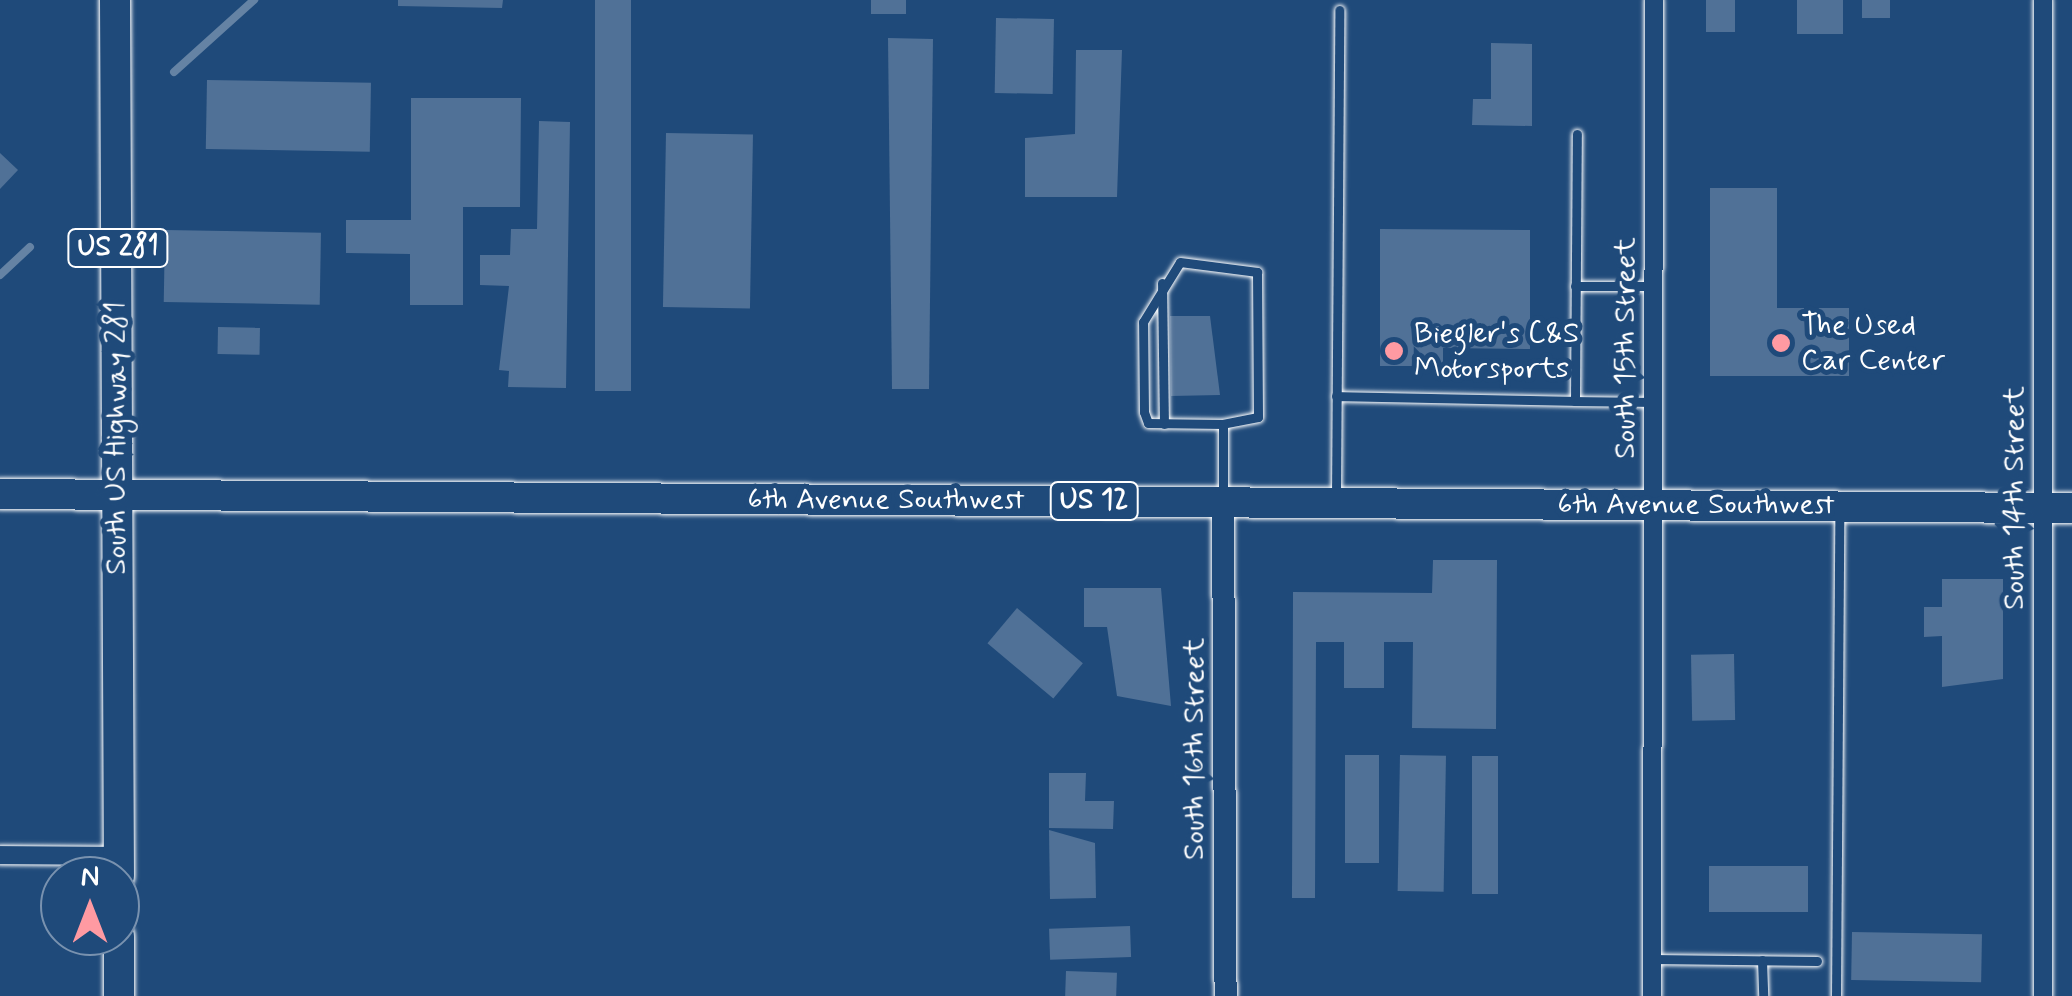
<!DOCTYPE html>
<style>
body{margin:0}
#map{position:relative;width:2072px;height:996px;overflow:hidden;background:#1f4a7a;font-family:Mynerve,sans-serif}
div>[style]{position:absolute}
.stream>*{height:8px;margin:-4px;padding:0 4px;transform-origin:4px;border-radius:4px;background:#6583a4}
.building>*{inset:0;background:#507197;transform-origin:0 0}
.roads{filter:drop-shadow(0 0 2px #fff) drop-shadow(0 0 2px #fff)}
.service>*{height:9px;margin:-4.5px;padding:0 4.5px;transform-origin:4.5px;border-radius:4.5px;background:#1f4a7a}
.minor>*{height:18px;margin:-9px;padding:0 9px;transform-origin:9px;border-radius:9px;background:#1f4a7a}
.tertiary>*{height:22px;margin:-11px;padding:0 11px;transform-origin:11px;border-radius:11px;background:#1f4a7a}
.trunk>*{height:30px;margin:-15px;padding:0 15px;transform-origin:15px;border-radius:15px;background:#1f4a7a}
.dots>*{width:28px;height:28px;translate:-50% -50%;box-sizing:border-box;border:5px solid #1f4a7a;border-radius:50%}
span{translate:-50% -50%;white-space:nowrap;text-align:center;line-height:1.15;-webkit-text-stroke:10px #1f4a7a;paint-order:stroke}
.shield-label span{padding:2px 8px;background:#1f4a7a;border:2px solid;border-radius:8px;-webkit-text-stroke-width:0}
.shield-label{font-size:28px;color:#fff;font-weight:700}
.poi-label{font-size:30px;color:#fff}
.left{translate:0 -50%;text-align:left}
.street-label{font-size:30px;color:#fff}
.north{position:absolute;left:40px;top:856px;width:100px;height:100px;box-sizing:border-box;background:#1f4a7a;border:2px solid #7992af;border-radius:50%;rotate:0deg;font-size:28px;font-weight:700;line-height:40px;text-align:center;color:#fff}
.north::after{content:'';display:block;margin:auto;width:35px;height:45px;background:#ff9aa2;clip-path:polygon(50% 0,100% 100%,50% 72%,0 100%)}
</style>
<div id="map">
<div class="stream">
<i style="left:174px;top:72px;width:108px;rotate:-42deg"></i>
<i style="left:0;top:275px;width:41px;rotate:-43deg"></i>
</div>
<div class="building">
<i style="clip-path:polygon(398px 0,503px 0,502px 8px,398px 6px)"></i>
<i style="left:595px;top:0;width:36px;height:391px"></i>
<i style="left:871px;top:0;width:35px;height:14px"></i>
<i style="left:1706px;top:0;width:29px;height:32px"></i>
<i style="left:1797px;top:0;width:46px;height:34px"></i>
<i style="left:1862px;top:0;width:28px;height:18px"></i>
<i style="left:996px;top:18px;width:58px;height:75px;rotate:1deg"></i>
<i style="clip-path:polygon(888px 38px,933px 39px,929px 389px,892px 389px)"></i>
<i style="clip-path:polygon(1491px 43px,1532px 44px,1532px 126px,1472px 125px,1473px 99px,1491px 99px)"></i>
<i style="clip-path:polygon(1076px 50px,1122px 50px,1117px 197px,1025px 197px,1025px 138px,1075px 134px)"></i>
<i style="left:207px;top:80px;width:164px;height:69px;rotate:1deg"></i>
<i style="clip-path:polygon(411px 98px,521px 98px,520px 207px,463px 207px,463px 305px,410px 305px,410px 254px,346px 253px,346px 220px,411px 220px)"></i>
<i style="clip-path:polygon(539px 121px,570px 122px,566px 388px,508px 387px,509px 371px,499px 370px,509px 286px,480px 285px,480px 255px,510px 255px,511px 229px,537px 229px)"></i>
<i style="left:666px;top:133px;width:87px;height:174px;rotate:1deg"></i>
<i style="clip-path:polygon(0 153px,18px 170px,0 189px)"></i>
<i style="clip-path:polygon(1710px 188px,1777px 188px,1777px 308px,1849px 308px,1849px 376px,1710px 376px)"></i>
<i style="clip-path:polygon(1380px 229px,1530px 230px,1530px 349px,1443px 348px,1443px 366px,1380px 366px)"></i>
<i style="left:165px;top:230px;width:156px;height:72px;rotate:1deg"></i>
<i style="clip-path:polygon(1170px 316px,1210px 316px,1220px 395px,1171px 396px)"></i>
<i style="left:218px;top:327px;width:42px;height:27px;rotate:1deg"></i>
<i style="clip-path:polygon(1433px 560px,1497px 560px,1496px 729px,1412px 728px,1413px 642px,1384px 642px,1384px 688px,1344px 688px,1344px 642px,1316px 642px,1315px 898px,1292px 898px,1293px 592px,1432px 593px)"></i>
<i style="clip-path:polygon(1942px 579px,2003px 579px,2003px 679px,1942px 687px,1942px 636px,1924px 637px,1924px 607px,1942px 607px)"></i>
<i style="clip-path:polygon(1084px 588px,1161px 588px,1171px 706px,1117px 696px,1107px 627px,1084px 627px)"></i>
<i style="left:1017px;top:608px;width:86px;height:46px;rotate:40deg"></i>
<i style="left:1734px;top:654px;width:66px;height:43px;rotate:89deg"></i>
<i style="left:1345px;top:755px;width:34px;height:108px"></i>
<i style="left:1400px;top:755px;width:46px;height:136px;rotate:1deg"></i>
<i style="left:1472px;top:756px;width:26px;height:138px"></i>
<i style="clip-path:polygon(1049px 773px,1086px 773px,1085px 801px,1114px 801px,1113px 829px,1049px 828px)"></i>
<i style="clip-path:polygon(1049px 830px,1095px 843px,1096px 898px,1050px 899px)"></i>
<i style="left:1808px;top:866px;width:46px;height:99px;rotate:90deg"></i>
<i style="left:1130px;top:926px;width:31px;height:81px;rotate:88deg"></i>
<i style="left:1852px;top:932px;width:130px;height:48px;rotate:1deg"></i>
<i style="left:1066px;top:971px;width:51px;height:25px;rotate:2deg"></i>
</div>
<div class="roads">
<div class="service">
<i style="left:1162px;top:283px;width:141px;rotate:89.2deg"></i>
<i style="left:1575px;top:286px;width:78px"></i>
<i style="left:1336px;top:396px;width:239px;rotate:1.2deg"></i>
<i style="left:1575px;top:401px;width:267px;rotate:-89.6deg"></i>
<i style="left:1575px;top:401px;width:77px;rotate:0.7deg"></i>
<i style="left:1223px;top:424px;width:75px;rotate:-179.2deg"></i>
<i style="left:1148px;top:423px;width:12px;rotate:-110deg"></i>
<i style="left:1144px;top:412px;width:90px;rotate:-90.6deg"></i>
<i style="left:1143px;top:322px;width:70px;rotate:-58.3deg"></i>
<i style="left:1180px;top:262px;width:78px;rotate:7.4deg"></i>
<i style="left:1257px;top:272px;width:145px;rotate:89.6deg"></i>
<i style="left:1258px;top:417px;width:36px;rotate:169deg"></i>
<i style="left:1223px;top:424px;width:75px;rotate:90deg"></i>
<i style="left:1336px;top:497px;width:487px;rotate:-89.6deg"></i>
<i style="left:1652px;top:959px;width:165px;rotate:0.7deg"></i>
<i style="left:1762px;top:960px;width:36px;rotate:88deg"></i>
<i style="left:1836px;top:996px;width:483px;rotate:-89.6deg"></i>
</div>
<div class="minor">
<i style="left:2043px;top:0;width:996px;rotate:90deg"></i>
<i style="left:0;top:855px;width:119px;rotate:0.5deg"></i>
<i style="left:1652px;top:996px;width:996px;rotate:-89.88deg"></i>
</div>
<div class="tertiary">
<i style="left:1223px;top:501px;width:495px;rotate:89.7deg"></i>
</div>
<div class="trunk">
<i style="left:115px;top:0;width:876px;rotate:89.74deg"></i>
<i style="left:0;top:494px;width:2072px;rotate:0.39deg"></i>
<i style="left:119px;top:996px;width:60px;rotate:-90deg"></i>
</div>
</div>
<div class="dots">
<i style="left:1781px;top:343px;background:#ff9aa2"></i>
<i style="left:1394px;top:351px;background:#ff9aa2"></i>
</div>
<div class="shield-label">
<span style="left:118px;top:248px">US 281</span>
<span style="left:1094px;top:501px">US 12</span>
</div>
<div class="poi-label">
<span class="left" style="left:1801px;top:343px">The Used<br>Car Center</span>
<span class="left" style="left:1414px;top:351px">Biegler's C&amp;S<br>Motorsports</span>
</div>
<div class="street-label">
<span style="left:1626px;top:348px;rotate:-90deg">South 15th Street</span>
<span style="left:117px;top:438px;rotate:-90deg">South US Highway 281</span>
<span style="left:2015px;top:498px;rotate:-90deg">South 14th Street</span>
<span style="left:886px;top:500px">6th Avenue Southwest</span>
<span style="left:1696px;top:505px">6th Avenue Southwest</span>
<span style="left:1195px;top:749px;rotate:-90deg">South 16th Street</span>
</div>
<div class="north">N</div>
</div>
